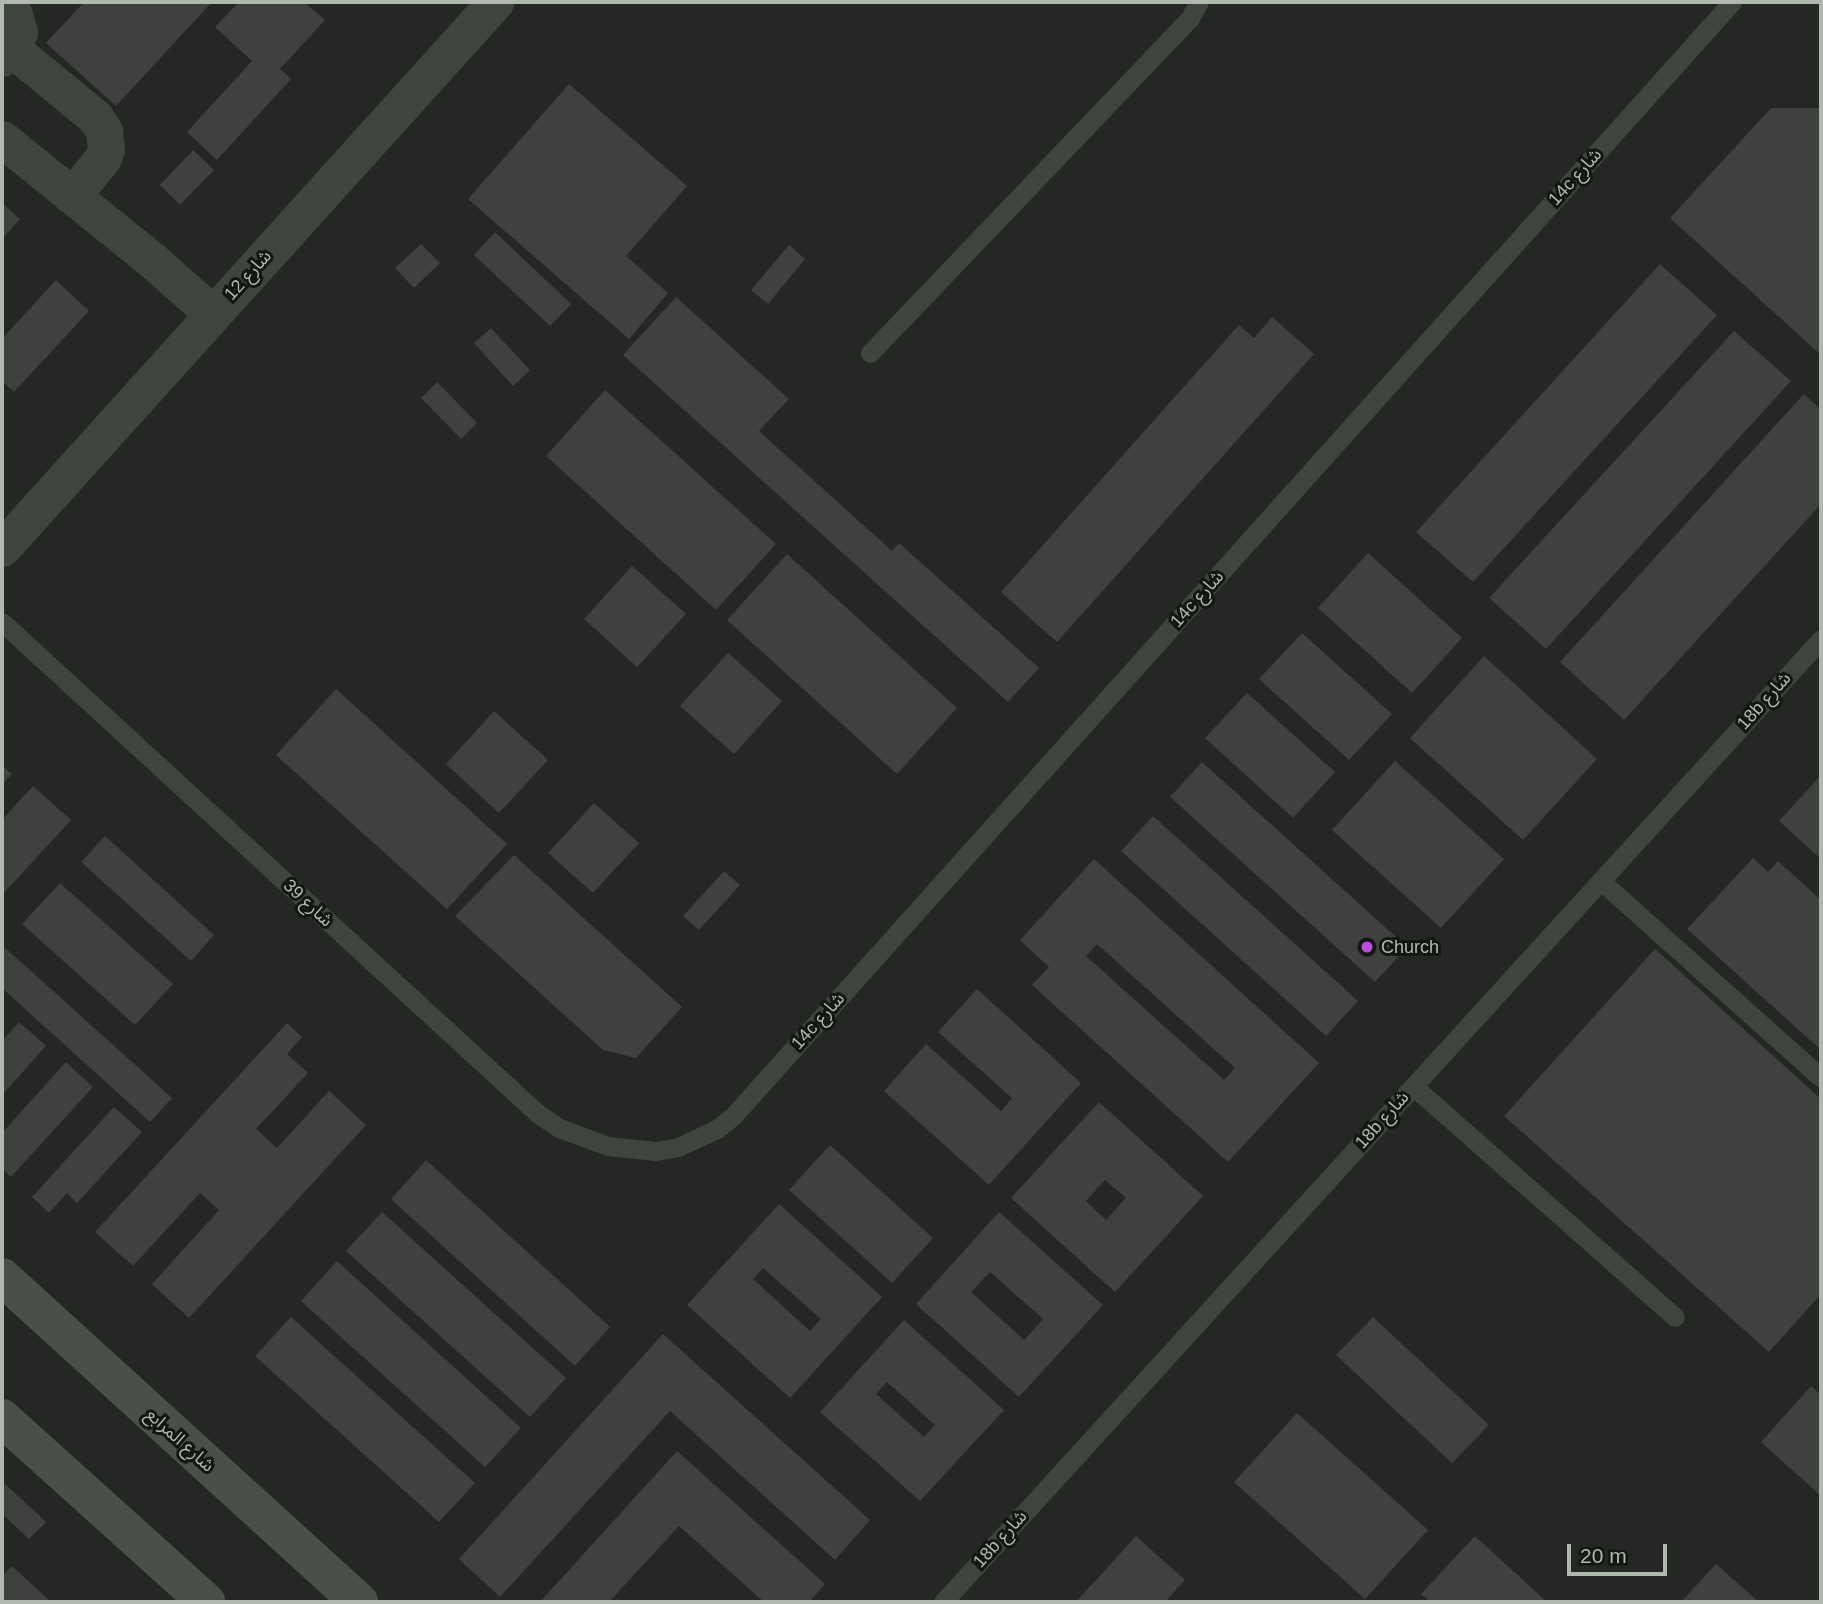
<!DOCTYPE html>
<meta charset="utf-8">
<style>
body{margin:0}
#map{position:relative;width:1823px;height:1604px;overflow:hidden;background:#191b19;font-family:Arial,"Noto Sans Arabic",sans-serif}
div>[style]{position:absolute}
.built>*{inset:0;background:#252725}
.building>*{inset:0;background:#3e413e}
.service>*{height:19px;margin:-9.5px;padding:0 9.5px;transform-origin:9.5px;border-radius:9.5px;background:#40443f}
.minor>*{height:37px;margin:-18.5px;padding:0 18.5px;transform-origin:18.5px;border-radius:18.5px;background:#40443f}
.secondary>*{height:38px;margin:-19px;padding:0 19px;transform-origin:19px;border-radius:19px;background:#4a4f49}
.dots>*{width:19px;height:19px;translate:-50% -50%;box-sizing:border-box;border:4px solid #141614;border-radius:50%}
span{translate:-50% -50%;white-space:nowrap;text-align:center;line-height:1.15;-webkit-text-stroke:6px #141614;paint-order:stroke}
.street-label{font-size:18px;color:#afb9ad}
.poi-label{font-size:18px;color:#afb9ad}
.left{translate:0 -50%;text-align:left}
.frame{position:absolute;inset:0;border:4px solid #afb9ad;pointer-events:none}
.scale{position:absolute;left:1567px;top:1544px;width:100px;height:32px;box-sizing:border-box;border:4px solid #afb9ad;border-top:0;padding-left:9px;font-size:21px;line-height:24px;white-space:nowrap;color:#afb9ad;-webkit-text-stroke:5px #141614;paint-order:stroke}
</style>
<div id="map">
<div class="built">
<div style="clip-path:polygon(2px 2px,1821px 2px,1821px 1602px,2px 1602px)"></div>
</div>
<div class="building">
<div style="clip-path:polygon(84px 2px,212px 2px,116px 106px,46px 43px)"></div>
<div style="clip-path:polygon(239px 2px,304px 2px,325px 20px,280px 69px,291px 79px,217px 160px,187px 132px,252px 61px,215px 27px)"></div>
<div style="clip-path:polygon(569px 84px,687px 186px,626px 256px,668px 293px,629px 339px,468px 199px)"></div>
<div style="clip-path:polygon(1771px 108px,1821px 108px,1821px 355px,1670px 218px)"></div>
<div style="clip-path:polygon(193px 150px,214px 170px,180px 205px,160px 185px)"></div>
<div style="clip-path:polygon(2px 203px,20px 219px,2px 239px)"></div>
<div style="clip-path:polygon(495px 232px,571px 304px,550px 326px,474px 255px)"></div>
<div style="clip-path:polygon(421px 244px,440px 263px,414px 288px,395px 268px)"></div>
<div style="clip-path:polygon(789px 245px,805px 259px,768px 304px,751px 290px)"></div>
<div style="clip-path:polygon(1660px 264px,1717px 315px,1473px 582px,1416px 532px)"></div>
<div style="clip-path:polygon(56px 280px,89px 311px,14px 392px,2px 381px,2px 339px)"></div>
<div style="clip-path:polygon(676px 297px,789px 399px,759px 431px,892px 551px,899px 543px,1039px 668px,1008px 702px,623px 355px)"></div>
<div style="clip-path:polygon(1272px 317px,1314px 354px,1057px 642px,1001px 592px,1239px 325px,1254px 338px)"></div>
<div style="clip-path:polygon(491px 328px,530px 370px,513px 386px,474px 343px)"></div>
<div style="clip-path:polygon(1734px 331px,1791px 381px,1546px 649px,1489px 598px)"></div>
<div style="clip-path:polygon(437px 382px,477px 423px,461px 439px,421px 398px)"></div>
<div style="clip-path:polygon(605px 390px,776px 544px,716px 610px,546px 456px)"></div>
<div style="clip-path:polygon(1804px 394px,1821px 410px,1821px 504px,1624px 720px,1560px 662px)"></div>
<div style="clip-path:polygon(1368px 553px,1462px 638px,1412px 693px,1318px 608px)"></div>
<div style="clip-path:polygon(787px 554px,957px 708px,897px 774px,727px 620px)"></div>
<div style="clip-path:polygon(632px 566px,686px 614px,637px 667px,584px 619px)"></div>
<div style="clip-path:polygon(1302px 633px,1392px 714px,1349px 760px,1259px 679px)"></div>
<div style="clip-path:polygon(728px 653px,782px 701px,734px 754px,680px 706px)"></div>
<div style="clip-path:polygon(1484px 656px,1597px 759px,1523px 840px,1410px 738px)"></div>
<div style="clip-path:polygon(336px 689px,507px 844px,447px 909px,276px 755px)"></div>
<div style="clip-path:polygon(1247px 693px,1335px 772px,1293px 818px,1205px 738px)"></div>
<div style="clip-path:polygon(494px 711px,548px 760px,499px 813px,446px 764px)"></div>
<div style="clip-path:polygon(1395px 761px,1504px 859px,1441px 928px,1332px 830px)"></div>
<div style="clip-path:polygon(1202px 762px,1407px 947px,1375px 982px,1170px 797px)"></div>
<div style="clip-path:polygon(2px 765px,12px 774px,2px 785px)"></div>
<div style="clip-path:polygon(1821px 775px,1821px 859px,1779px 821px)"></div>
<div style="clip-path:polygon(33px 786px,71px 820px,2px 895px,2px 820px)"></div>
<div style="clip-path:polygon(594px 803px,639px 843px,593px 893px,548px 853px)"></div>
<div style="clip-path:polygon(1153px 816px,1358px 1001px,1326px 1036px,1121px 851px)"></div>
<div style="clip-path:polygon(105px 836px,214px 935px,191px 961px,81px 862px)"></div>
<div style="clip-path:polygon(514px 855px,682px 1007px,636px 1058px,603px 1050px,455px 916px)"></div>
<div style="clip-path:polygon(1753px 858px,1768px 872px,1778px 861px,1821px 900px,1821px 1050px,1687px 929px)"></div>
<div style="clip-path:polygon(evenodd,1094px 859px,1319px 1063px,1228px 1162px,1032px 985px,1049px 967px,1020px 940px,1094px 859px,1097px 944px,1235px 1068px,1224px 1080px,1086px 956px,1097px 944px)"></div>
<div style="clip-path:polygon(724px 871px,740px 885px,699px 930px,683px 916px)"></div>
<div style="clip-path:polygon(60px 883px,173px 984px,135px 1025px,22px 924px)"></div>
<div style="clip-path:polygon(2px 945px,172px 1098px,150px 1122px,2px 988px)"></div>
<div style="clip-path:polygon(1655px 949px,1821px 1099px,1821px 1294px,1769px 1352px,1504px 1116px)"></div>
<div style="clip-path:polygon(977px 989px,1081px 1083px,989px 1185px,884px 1091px,926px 1044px,1001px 1111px,1012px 1098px,938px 1032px)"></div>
<div style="clip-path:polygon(19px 1022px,46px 1046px,2px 1095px,2px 1041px)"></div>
<div style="clip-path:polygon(287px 1023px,302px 1037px,287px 1054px,308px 1073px,256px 1129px,277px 1148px,329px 1091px,366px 1125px,189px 1318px,152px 1284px,219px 1210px,200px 1193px,133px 1266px,95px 1232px)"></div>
<div style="clip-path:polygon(66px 1062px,93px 1087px,11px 1177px,2px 1169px,2px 1133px)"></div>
<div style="clip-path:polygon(evenodd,1099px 1102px,1203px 1196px,1115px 1292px,1011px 1198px,1099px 1102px,1105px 1180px,1126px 1198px,1106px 1220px,1086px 1201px,1105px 1180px)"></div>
<div style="clip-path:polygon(114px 1107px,142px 1132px,77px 1203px,67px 1193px,49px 1213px,32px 1197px)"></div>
<div style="clip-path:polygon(830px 1145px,933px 1238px,892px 1283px,789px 1190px)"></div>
<div style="clip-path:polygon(426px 1160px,610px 1327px,575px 1366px,391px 1199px)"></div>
<div style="clip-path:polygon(evenodd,779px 1204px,882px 1297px,790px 1398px,687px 1305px,779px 1204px,763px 1268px,821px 1319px,810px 1331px,753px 1279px,763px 1268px)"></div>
<div style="clip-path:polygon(382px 1212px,566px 1378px,530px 1417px,346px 1251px)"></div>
<div style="clip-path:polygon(evenodd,999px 1212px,1103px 1305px,1019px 1397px,916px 1304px,999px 1212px,990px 1272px,1043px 1319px,1024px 1340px,971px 1292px,990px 1272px)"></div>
<div style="clip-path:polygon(337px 1261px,521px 1428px,485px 1467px,301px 1301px)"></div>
<div style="clip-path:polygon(291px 1317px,475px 1483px,439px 1522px,255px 1356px)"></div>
<div style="clip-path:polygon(1373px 1317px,1489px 1425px,1452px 1463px,1336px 1355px)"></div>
<div style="clip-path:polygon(evenodd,904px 1320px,1004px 1410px,920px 1501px,820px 1412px,904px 1320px,887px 1382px,935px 1425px,924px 1437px,876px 1394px,887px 1382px)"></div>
<div style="clip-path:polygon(663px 1334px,870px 1520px,835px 1560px,670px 1411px,500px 1597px,459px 1559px)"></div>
<div style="clip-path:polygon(1811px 1386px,1821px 1395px,1821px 1496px,1761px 1442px)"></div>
<div style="clip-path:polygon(1297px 1413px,1428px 1530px,1365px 1599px,1234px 1482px)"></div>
<div style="clip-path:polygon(677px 1451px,825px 1584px,809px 1602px,764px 1602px,679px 1526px,609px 1602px,540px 1602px)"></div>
<div style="clip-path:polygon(2px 1481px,46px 1522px,29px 1539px,2px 1514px)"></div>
<div style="clip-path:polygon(1136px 1536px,1185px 1580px,1165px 1602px,1076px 1602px)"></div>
<div style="clip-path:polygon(1475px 1536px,1547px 1602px,1431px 1602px,1421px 1594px)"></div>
<div style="clip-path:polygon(1716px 1564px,1759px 1602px,1681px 1602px)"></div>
<div style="clip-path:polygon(12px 1566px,51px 1602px,2px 1602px,2px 1576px)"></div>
</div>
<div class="service">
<div style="left:870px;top:353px;width:463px;rotate:-46.3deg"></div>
<div style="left:1190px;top:18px;width:18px;rotate:-61deg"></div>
<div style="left:2px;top:622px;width:726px;rotate:42.54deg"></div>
<div style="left:537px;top:1113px;width:27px;rotate:34deg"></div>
<div style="left:559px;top:1128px;width:52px;rotate:20.2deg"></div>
<div style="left:608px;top:1146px;width:48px;rotate:5.9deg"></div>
<div style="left:656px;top:1151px;width:22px;rotate:-10deg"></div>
<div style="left:678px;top:1147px;width:43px;rotate:-24.8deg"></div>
<div style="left:717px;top:1129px;width:22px;rotate:-39deg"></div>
<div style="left:734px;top:1115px;width:1495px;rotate:-48.12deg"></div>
<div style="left:1601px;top:881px;width:295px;rotate:41.8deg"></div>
<div style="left:1413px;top:1086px;width:349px;rotate:41.4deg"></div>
<div style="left:943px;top:1602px;width:1303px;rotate:-47.64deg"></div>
</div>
<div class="minor">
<div style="left:11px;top:48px;width:109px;rotate:39.4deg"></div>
<div style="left:95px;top:117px;width:17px;rotate:57deg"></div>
<div style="left:104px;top:131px;width:18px;rotate:84deg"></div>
<div style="left:106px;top:149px;width:9px;rotate:108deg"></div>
<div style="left:103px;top:158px;width:49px;rotate:129.2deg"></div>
<div style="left:2px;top:58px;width:13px;rotate:-48deg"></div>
<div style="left:11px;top:48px;width:18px;rotate:-63deg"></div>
<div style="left:19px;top:32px;width:19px;rotate:-106deg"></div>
<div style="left:14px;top:14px;width:16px;rotate:-133deg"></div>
<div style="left:2px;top:139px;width:194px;rotate:38.9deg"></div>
<div style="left:153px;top:261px;width:80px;rotate:41.5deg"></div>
<div style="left:2px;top:548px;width:736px;rotate:-47.92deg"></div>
</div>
<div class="secondary">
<div style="left:2px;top:1277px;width:483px;rotate:42.3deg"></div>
<div style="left:2px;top:1418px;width:275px;rotate:42deg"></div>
</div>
<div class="dots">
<div style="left:1367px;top:947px;background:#b94fdc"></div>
</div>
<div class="street-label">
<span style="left:1575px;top:177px;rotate:-48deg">14c شارع</span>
<span style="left:248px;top:275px;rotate:-48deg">شارع 12</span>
<span style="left:1197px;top:599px;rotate:-48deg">14c شارع</span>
<span style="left:1764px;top:701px;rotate:-48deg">18b شارع</span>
<span style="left:308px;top:903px;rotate:43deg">شارع 39</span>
<span style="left:818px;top:1021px;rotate:-48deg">14c شارع</span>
<span style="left:1382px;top:1120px;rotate:-48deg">18b شارع</span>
<span style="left:180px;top:1440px;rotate:42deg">شارع المرابع</span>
<span style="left:1000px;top:1539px;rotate:-48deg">18b شارع</span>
</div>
<div class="poi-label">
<span class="left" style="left:1381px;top:947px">Church</span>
</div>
<div class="frame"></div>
<div class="scale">20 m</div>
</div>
